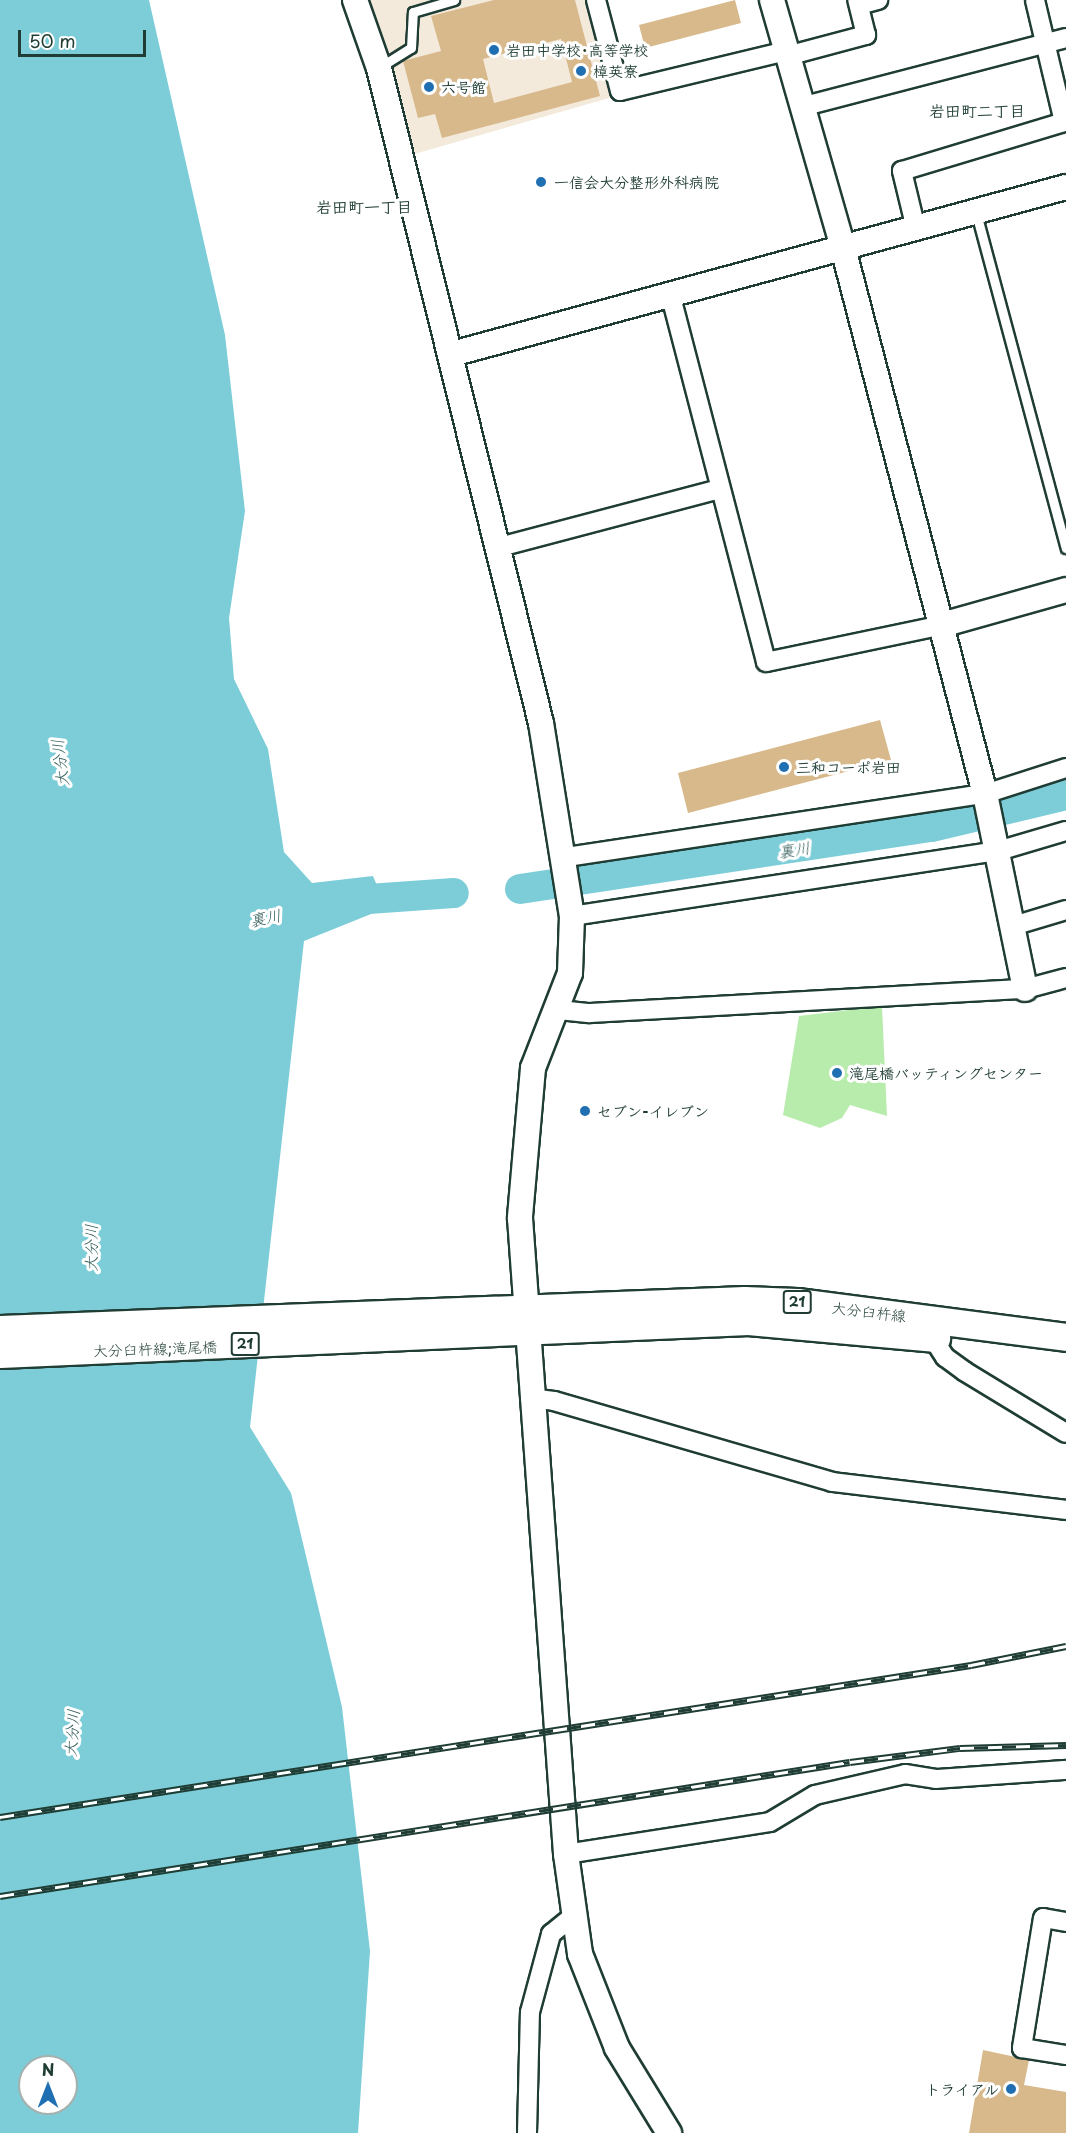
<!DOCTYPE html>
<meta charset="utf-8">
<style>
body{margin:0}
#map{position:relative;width:1066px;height:2133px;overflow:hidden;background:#fff;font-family:"Playpen Sans","Klee One",sans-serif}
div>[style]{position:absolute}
.built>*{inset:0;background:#f3eadc}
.green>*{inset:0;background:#b8ecad}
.water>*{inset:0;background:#7dcdd8}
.river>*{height:30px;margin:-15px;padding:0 15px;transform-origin:15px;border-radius:15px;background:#7dcdd8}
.building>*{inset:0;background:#d8b98b}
.roads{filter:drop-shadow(2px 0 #1f3d34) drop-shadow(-2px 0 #1f3d34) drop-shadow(0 2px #1f3d34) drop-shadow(0 -2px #1f3d34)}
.lane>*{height:9px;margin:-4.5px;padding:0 4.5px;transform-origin:4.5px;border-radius:4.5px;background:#fff}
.street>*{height:18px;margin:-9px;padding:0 9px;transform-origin:9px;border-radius:9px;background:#fff}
.secondary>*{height:24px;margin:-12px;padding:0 12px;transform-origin:12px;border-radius:12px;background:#fff}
.primary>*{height:27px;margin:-13.5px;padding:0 13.5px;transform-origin:13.5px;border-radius:13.5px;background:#fff}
.rail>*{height:7px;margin-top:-3.5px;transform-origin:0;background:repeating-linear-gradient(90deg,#fff 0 14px,#1f3d34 0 28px);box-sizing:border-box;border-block:2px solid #1f3d34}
.dots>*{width:16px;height:16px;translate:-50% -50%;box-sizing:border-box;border:3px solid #fff;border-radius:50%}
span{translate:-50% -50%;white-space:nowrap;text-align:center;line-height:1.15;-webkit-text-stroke:6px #fff;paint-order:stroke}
.shield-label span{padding:2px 4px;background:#fff;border:2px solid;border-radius:4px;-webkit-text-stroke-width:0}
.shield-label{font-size:14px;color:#1f3d34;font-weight:700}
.poi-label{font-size:15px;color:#1f3d34;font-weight:700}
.left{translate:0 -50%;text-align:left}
.right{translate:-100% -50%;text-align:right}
.street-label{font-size:15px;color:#1f3d34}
.neighbourhood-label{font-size:16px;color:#1f3d34;font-weight:700}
.water-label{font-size:16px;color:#36615d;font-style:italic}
.north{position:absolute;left:18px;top:2055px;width:60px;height:60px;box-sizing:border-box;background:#fff;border:2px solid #a5b1ae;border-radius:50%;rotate:0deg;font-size:16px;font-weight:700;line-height:24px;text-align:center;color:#1f3d34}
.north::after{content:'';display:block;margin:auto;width:21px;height:27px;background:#1f6fb2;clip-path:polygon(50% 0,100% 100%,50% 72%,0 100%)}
.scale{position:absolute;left:18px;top:30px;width:128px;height:27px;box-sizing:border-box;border:3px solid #1f3d34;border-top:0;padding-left:8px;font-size:18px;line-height:21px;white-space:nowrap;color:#1f3d34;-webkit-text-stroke:4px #fff;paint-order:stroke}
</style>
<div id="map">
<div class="built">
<div style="clip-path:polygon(370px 0,591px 0,616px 96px,411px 155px)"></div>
</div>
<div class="green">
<div style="clip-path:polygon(882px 1006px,887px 1116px,850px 1105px,842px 1118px,820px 1128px,783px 1115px,799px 1016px)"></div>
</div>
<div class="water">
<div style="clip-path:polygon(evenodd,0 0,149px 0,225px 335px,245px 511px,229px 618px,234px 679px,268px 749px,284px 852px,312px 883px,373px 876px,378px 888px,381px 910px,304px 941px,250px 1427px,291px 1493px,342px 1707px,370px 1951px,358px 2133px,0 2133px,0 0,30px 2067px,66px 2067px,66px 2103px,30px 2103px,30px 2067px)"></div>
</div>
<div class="river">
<div style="left:520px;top:889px;width:417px;rotate:-8.6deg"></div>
<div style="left:932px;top:827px;width:138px;rotate:-13.4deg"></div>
<div style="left:340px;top:901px;width:114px;rotate:-4deg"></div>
</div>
<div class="building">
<div style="clip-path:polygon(evenodd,494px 0,575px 0,600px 96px,442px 138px,435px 114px,418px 118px,403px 61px,441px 51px,431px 16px,494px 0,561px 39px,572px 82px,494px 103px,483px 59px,561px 39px)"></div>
<div style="clip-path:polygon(735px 0,741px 23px,645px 48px,639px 25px)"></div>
<div style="clip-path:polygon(880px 720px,891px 760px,688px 813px,678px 773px)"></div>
<div style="clip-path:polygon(983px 2050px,1029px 2060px,1024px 2085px,1066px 2092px,1066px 2133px,969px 2133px)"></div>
</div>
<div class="roads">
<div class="lane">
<div style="left:380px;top:67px;width:36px;rotate:-32deg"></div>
<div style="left:411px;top:48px;width:36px;rotate:-87deg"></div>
<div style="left:413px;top:12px;width:43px;rotate:-16.3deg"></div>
<div style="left:976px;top:213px;width:347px;rotate:75deg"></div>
</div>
<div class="street">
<div style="left:596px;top:0;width:94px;rotate:75.2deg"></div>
<div style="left:620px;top:91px;width:171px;rotate:-13.5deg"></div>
<div style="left:859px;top:5px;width:20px;rotate:-15deg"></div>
<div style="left:787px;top:56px;width:82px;rotate:-14.9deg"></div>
<div style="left:866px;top:35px;width:36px;rotate:-104deg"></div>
<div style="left:801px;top:107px;width:274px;rotate:-14.6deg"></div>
<div style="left:916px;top:229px;width:60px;rotate:-103.6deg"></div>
<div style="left:902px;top:171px;width:169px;rotate:-16.8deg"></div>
<div style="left:1064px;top:122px;width:125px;rotate:-103.4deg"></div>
<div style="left:670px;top:293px;width:381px;rotate:75.4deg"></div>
<div style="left:766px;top:662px;width:176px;rotate:-11.8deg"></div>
<div style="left:496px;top:548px;width:232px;rotate:-14.8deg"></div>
<div style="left:560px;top:858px;width:430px;rotate:-8.6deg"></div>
<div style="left:985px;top:794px;width:85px;rotate:-17.8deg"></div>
<div style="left:572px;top:916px;width:431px;rotate:-8.7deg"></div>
<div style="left:998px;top:851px;width:71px;rotate:-16.4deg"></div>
<div style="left:1013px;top:926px;width:55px;rotate:-16.8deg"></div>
<div style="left:559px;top:1010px;width:31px;rotate:6deg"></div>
<div style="left:590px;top:1013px;width:436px;rotate:-3.2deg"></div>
<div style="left:1025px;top:989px;width:42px;rotate:-15deg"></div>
<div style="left:932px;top:1337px;width:24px;rotate:57deg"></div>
<div style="left:945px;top:1357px;width:24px;rotate:36deg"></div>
<div style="left:964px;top:1371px;width:119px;rotate:31.3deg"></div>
<div style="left:530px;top:1398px;width:24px;rotate:7deg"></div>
<div style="left:554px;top:1401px;width:290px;rotate:16.2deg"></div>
<div style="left:832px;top:1482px;width:236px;rotate:6.8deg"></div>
<div style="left:566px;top:1854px;width:206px;rotate:-8.9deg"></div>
<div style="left:770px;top:1822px;width:52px;rotate:-31deg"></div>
<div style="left:815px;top:1795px;width:92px;rotate:-13.1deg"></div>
<div style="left:905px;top:1774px;width:31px;rotate:9deg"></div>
<div style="left:936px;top:1779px;width:130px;rotate:-4deg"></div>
<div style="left:1066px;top:1922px;width:23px;rotate:-170deg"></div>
<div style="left:1043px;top:1918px;width:132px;rotate:99.2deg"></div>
<div style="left:1022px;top:2048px;width:45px;rotate:9deg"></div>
<div style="left:527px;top:2133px;width:121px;rotate:-88.6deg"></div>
<div style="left:530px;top:2012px;width:81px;rotate:-74.9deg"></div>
<div style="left:551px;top:1934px;width:27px;rotate:-39deg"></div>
</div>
<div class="secondary">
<div style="left:355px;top:0;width:72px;rotate:70.6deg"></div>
<div style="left:379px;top:68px;width:675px;rotate:76.11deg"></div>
<div style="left:541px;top:723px;width:195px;rotate:80.9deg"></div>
<div style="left:572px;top:916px;width:57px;rotate:92deg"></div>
<div style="left:570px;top:973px;width:102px;rotate:111.3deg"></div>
<div style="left:533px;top:1068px;width:151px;rotate:95deg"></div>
<div style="left:520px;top:1218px;width:638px;rotate:85.86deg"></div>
<div style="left:566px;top:1854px;width:101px;rotate:82deg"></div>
<div style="left:580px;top:1954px;width:101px;rotate:68.5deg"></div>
<div style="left:617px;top:2048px;width:100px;rotate:58.5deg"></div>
<div style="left:772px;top:0;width:258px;rotate:74deg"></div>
<div style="left:843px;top:248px;width:564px;rotate:75.42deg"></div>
<div style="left:985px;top:794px;width:199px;rotate:78.4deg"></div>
<div style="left:452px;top:354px;width:636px;rotate:-15.22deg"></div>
<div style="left:938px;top:626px;width:133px;rotate:-15.7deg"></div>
</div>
<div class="primary">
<div style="left:0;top:1329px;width:745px;rotate:-2.23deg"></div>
<div style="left:744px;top:1300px;width:53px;rotate:2.2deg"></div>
<div style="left:797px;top:1302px;width:271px;rotate:7.4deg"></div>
<div style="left:0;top:1354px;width:749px;rotate:-2.53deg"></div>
<div style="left:748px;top:1321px;width:189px;rotate:5.2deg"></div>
</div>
</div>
<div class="rail">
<div style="left:0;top:1817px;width:983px;rotate:-8.9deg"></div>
<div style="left:971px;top:1665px;width:97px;rotate:-11.3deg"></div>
<div style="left:0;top:1896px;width:860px;rotate:-8.96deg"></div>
<div style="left:850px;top:1762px;width:111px;rotate:-7.3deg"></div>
<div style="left:960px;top:1748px;width:106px;rotate:-1.6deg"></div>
</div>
<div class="dots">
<div style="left:494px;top:50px;background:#1f6fb2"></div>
<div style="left:581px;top:71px;background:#1f6fb2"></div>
<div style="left:429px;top:87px;background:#1f6fb2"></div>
<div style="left:541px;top:182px;background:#1f6fb2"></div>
<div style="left:784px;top:767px;background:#1f6fb2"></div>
<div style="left:837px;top:1073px;background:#1f6fb2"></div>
<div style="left:585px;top:1111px;background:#1f6fb2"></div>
<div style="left:1011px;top:2089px;background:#1f6fb2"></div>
</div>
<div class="shield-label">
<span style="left:797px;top:1302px">21</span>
<span style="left:245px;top:1344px">21</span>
</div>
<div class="poi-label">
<span class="left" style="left:506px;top:50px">岩田中学校･高等学校</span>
<span class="left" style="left:593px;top:71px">樟英寮</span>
<span class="left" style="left:441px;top:87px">六号館</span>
<span class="left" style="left:554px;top:182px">一信会大分整形外科病院</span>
<span class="left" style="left:796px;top:767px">三和コーポ岩田</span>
<span class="left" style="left:849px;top:1073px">滝尾橋バッティングセンター</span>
<span class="left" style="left:597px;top:1111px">セブン-イレブン</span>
<span class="right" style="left:999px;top:2089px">トライアル</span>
</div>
<div class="street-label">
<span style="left:869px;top:1311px;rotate:7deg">大分臼杵線</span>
<span style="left:155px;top:1348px;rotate:-2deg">大分臼杵線;滝尾橋</span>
</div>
<div class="neighbourhood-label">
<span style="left:977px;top:110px">岩田町二丁目</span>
<span style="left:364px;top:206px">岩田町一丁目</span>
</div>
<div class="water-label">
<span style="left:59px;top:763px;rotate:-97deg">大分川</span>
<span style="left:794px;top:849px;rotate:-9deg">裏川</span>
<span style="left:265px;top:917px;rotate:-12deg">裏川</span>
<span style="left:90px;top:1248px;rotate:-90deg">大分川</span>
<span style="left:71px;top:1733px;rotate:-86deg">大分川</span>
</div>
<div class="north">N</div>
<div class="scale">50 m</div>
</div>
